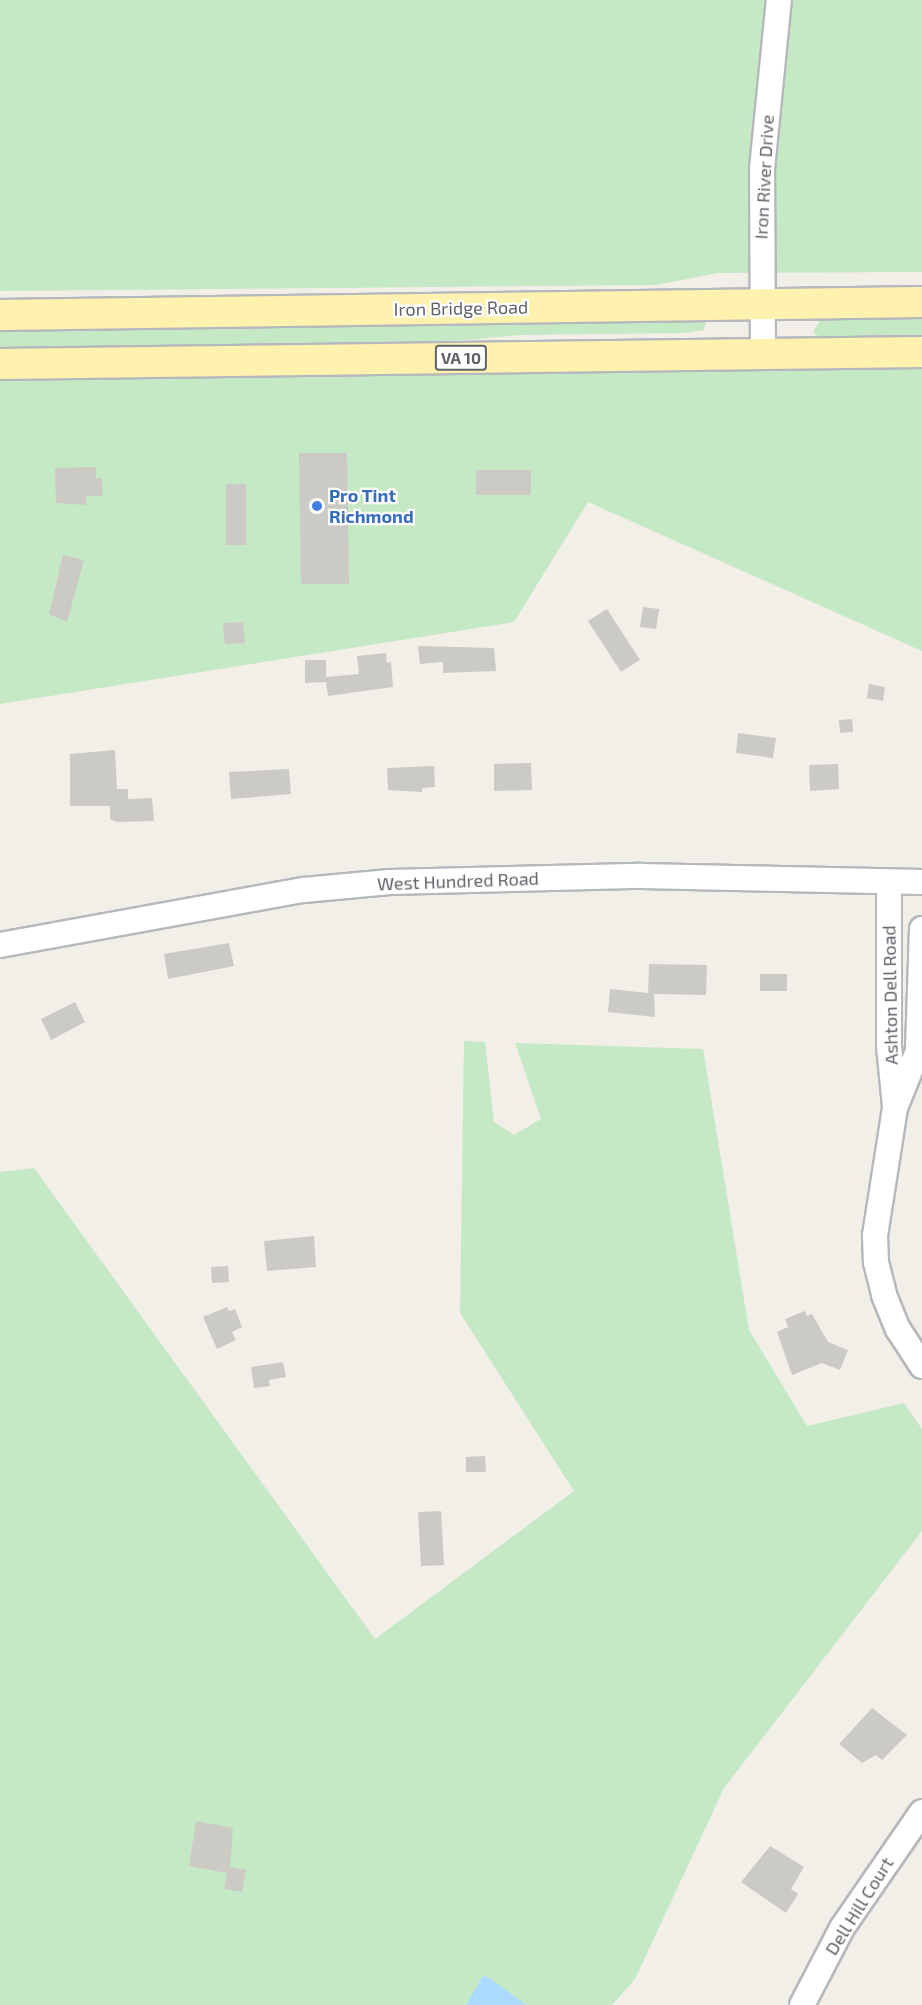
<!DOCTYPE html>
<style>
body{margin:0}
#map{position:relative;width:922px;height:2005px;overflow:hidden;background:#f1efe8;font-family:"Exo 2",sans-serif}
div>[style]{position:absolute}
.green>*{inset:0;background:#c5e8c5}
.water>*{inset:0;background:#aadaff}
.building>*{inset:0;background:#cccac5}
.roads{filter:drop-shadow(2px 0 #b5b8bc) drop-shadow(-2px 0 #b5b8bc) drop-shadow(0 2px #b5b8bc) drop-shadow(0 -2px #b5b8bc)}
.minor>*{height:24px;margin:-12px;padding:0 12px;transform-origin:12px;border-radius:12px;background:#fff}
.major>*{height:30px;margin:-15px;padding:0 15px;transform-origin:15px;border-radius:15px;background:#fff2af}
.dots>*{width:16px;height:16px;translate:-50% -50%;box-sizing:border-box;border:3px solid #fff;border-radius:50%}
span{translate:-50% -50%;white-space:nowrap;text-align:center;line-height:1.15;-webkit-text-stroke:4.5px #fff;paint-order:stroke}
.shield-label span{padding:2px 4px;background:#fff;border:2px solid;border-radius:4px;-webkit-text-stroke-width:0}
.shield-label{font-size:16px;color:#5f6368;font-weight:700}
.street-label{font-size:18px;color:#5f6368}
.shop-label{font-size:18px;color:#366cbe;font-weight:700}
.left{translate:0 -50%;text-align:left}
</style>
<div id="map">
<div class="green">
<div style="clip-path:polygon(0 0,922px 0,922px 272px,718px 273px,656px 285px,0 291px)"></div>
<div style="clip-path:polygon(922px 316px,922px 340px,826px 342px,813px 332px,821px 319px)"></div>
<div style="clip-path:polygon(707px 319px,704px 330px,683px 333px,521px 335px,399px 346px,0 352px,0 321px)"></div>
<div style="clip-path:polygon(922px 353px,922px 651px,588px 502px,514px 622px,0 704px,0 369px)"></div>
<div style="clip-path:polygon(464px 1041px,485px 1042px,494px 1122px,514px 1135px,541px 1119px,515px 1043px,703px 1049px,749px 1330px,807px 1426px,904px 1403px,922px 1429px,922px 1531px,724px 1788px,635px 1979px,612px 2005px,526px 2005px,483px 1976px,466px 2005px,0 2005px,0 1172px,34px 1168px,375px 1639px,574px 1491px,460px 1313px)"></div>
</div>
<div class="water">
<div style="clip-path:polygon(483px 1976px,489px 1978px,526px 2005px,466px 2005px)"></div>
</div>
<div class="building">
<div style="clip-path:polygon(299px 453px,347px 453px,349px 584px,301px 584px)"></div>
<div style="clip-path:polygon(96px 467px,96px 478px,102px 478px,103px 496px,86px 496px,86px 505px,56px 503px,55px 468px)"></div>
<div style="clip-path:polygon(476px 470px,531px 470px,531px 495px,476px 495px)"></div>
<div style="clip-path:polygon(226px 484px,246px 484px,246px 545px,226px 545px)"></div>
<div style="clip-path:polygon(63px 555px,84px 560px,67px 622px,49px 614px)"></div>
<div style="clip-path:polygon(643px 607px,659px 609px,656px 629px,640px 627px)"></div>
<div style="clip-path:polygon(607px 609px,640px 660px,621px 672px,588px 621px)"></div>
<div style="clip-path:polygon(243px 622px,245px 643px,225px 644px,223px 623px)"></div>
<div style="clip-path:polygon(418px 646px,494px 648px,496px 671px,443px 673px,443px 662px,420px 664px)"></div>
<div style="clip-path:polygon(386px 653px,387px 663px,391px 662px,393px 687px,328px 696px,326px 682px,305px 683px,305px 660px,326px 660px,326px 677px,359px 674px,357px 656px)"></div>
<div style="clip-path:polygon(869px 684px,885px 687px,883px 701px,867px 698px)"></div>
<div style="clip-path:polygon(852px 719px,853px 732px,840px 733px,839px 720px)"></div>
<div style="clip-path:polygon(738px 733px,776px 738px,773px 758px,736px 753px)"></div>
<div style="clip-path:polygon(115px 750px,117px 789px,128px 789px,128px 799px,152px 798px,154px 821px,117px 822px,110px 819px,110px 806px,70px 806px,70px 754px)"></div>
<div style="clip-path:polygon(531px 763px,532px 790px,494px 791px,494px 764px)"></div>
<div style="clip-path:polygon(838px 764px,839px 789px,810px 791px,809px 765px)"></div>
<div style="clip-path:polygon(434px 766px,435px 787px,422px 788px,422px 792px,388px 790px,387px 768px)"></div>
<div style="clip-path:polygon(289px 769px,291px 794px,231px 799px,229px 772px)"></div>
<div style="clip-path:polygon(229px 943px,234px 966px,168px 979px,164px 954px)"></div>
<div style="clip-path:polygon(649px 964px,707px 965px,706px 995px,654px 994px,655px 1017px,608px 1012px,610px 989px,648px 993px)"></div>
<div style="clip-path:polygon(760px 974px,787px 974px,787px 991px,760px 991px)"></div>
<div style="clip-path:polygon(75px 1002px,85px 1022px,51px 1040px,41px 1019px)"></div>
<div style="clip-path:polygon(314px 1236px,316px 1267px,267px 1271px,264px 1241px)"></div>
<div style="clip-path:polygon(228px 1266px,229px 1282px,212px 1283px,211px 1267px)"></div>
<div style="clip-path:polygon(227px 1307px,229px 1311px,235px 1309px,242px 1327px,232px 1332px,236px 1340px,217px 1349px,203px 1317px)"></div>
<div style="clip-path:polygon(805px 1311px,807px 1316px,812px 1314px,828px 1342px,848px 1350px,840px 1370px,822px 1363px,792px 1375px,777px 1332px,788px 1327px,785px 1319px)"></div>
<div style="clip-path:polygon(283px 1362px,286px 1377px,269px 1380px,270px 1386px,254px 1388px,251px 1367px)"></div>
<div style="clip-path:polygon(485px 1456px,486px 1472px,466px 1472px,466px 1457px)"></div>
<div style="clip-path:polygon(441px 1511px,444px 1565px,421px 1566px,418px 1512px)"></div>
<div style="clip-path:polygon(872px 1708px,907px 1735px,882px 1760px,876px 1755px,862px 1763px,839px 1744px)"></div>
<div style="clip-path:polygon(196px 1821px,233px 1828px,230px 1867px,246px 1870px,242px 1892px,224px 1889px,227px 1873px,189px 1866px)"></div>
<div style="clip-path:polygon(770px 1846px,804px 1867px,791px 1889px,798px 1894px,786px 1913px,741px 1882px)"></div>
</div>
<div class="roads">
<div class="minor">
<div style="left:763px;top:354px;width:185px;rotate:-90.3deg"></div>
<div style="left:762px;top:169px;width:170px;rotate:-84.3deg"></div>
<div style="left:889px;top:882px;width:164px;rotate:90deg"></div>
<div style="left:889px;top:1046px;width:60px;rotate:84.3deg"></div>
<div style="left:922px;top:929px;width:122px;rotate:91.9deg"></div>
<div style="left:918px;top:1051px;width:61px;rotate:112deg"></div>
<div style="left:895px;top:1108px;width:129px;rotate:98.9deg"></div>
<div style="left:875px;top:1235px;width:27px;rotate:88deg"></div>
<div style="left:876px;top:1262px;width:34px;rotate:76deg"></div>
<div style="left:884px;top:1295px;width:37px;rotate:68deg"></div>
<div style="left:898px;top:1329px;width:44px;rotate:57deg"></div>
<div style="left:0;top:945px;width:309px;rotate:-10.3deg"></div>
<div style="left:304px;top:890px;width:86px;rotate:-5.3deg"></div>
<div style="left:390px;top:882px;width:251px;rotate:-1.4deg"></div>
<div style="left:641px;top:876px;width:281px;rotate:1.2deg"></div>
<div style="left:802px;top:2005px;width:87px;rotate:-62.5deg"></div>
<div style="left:842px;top:1928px;width:141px;rotate:-55.4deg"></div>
</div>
<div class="major">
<div style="left:0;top:315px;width:922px;rotate:-0.81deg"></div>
<div style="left:0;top:364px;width:922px;rotate:-0.75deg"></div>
</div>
</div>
<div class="dots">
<div style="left:317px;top:506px;background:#3f7fe0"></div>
</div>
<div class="shield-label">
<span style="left:461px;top:358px">VA 10</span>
</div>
<div class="street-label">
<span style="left:764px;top:177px;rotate:-87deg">Iron River Drive</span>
<span style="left:461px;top:308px;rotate:-1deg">Iron Bridge Road</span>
<span style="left:458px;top:881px;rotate:-2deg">West Hundred Road</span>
<span style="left:890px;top:995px;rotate:-91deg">Ashton Dell Road</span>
<span style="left:859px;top:1906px;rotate:-58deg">Dell Hill Court</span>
</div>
<div class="shop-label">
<span class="left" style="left:329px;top:506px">Pro Tint<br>Richmond</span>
</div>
</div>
